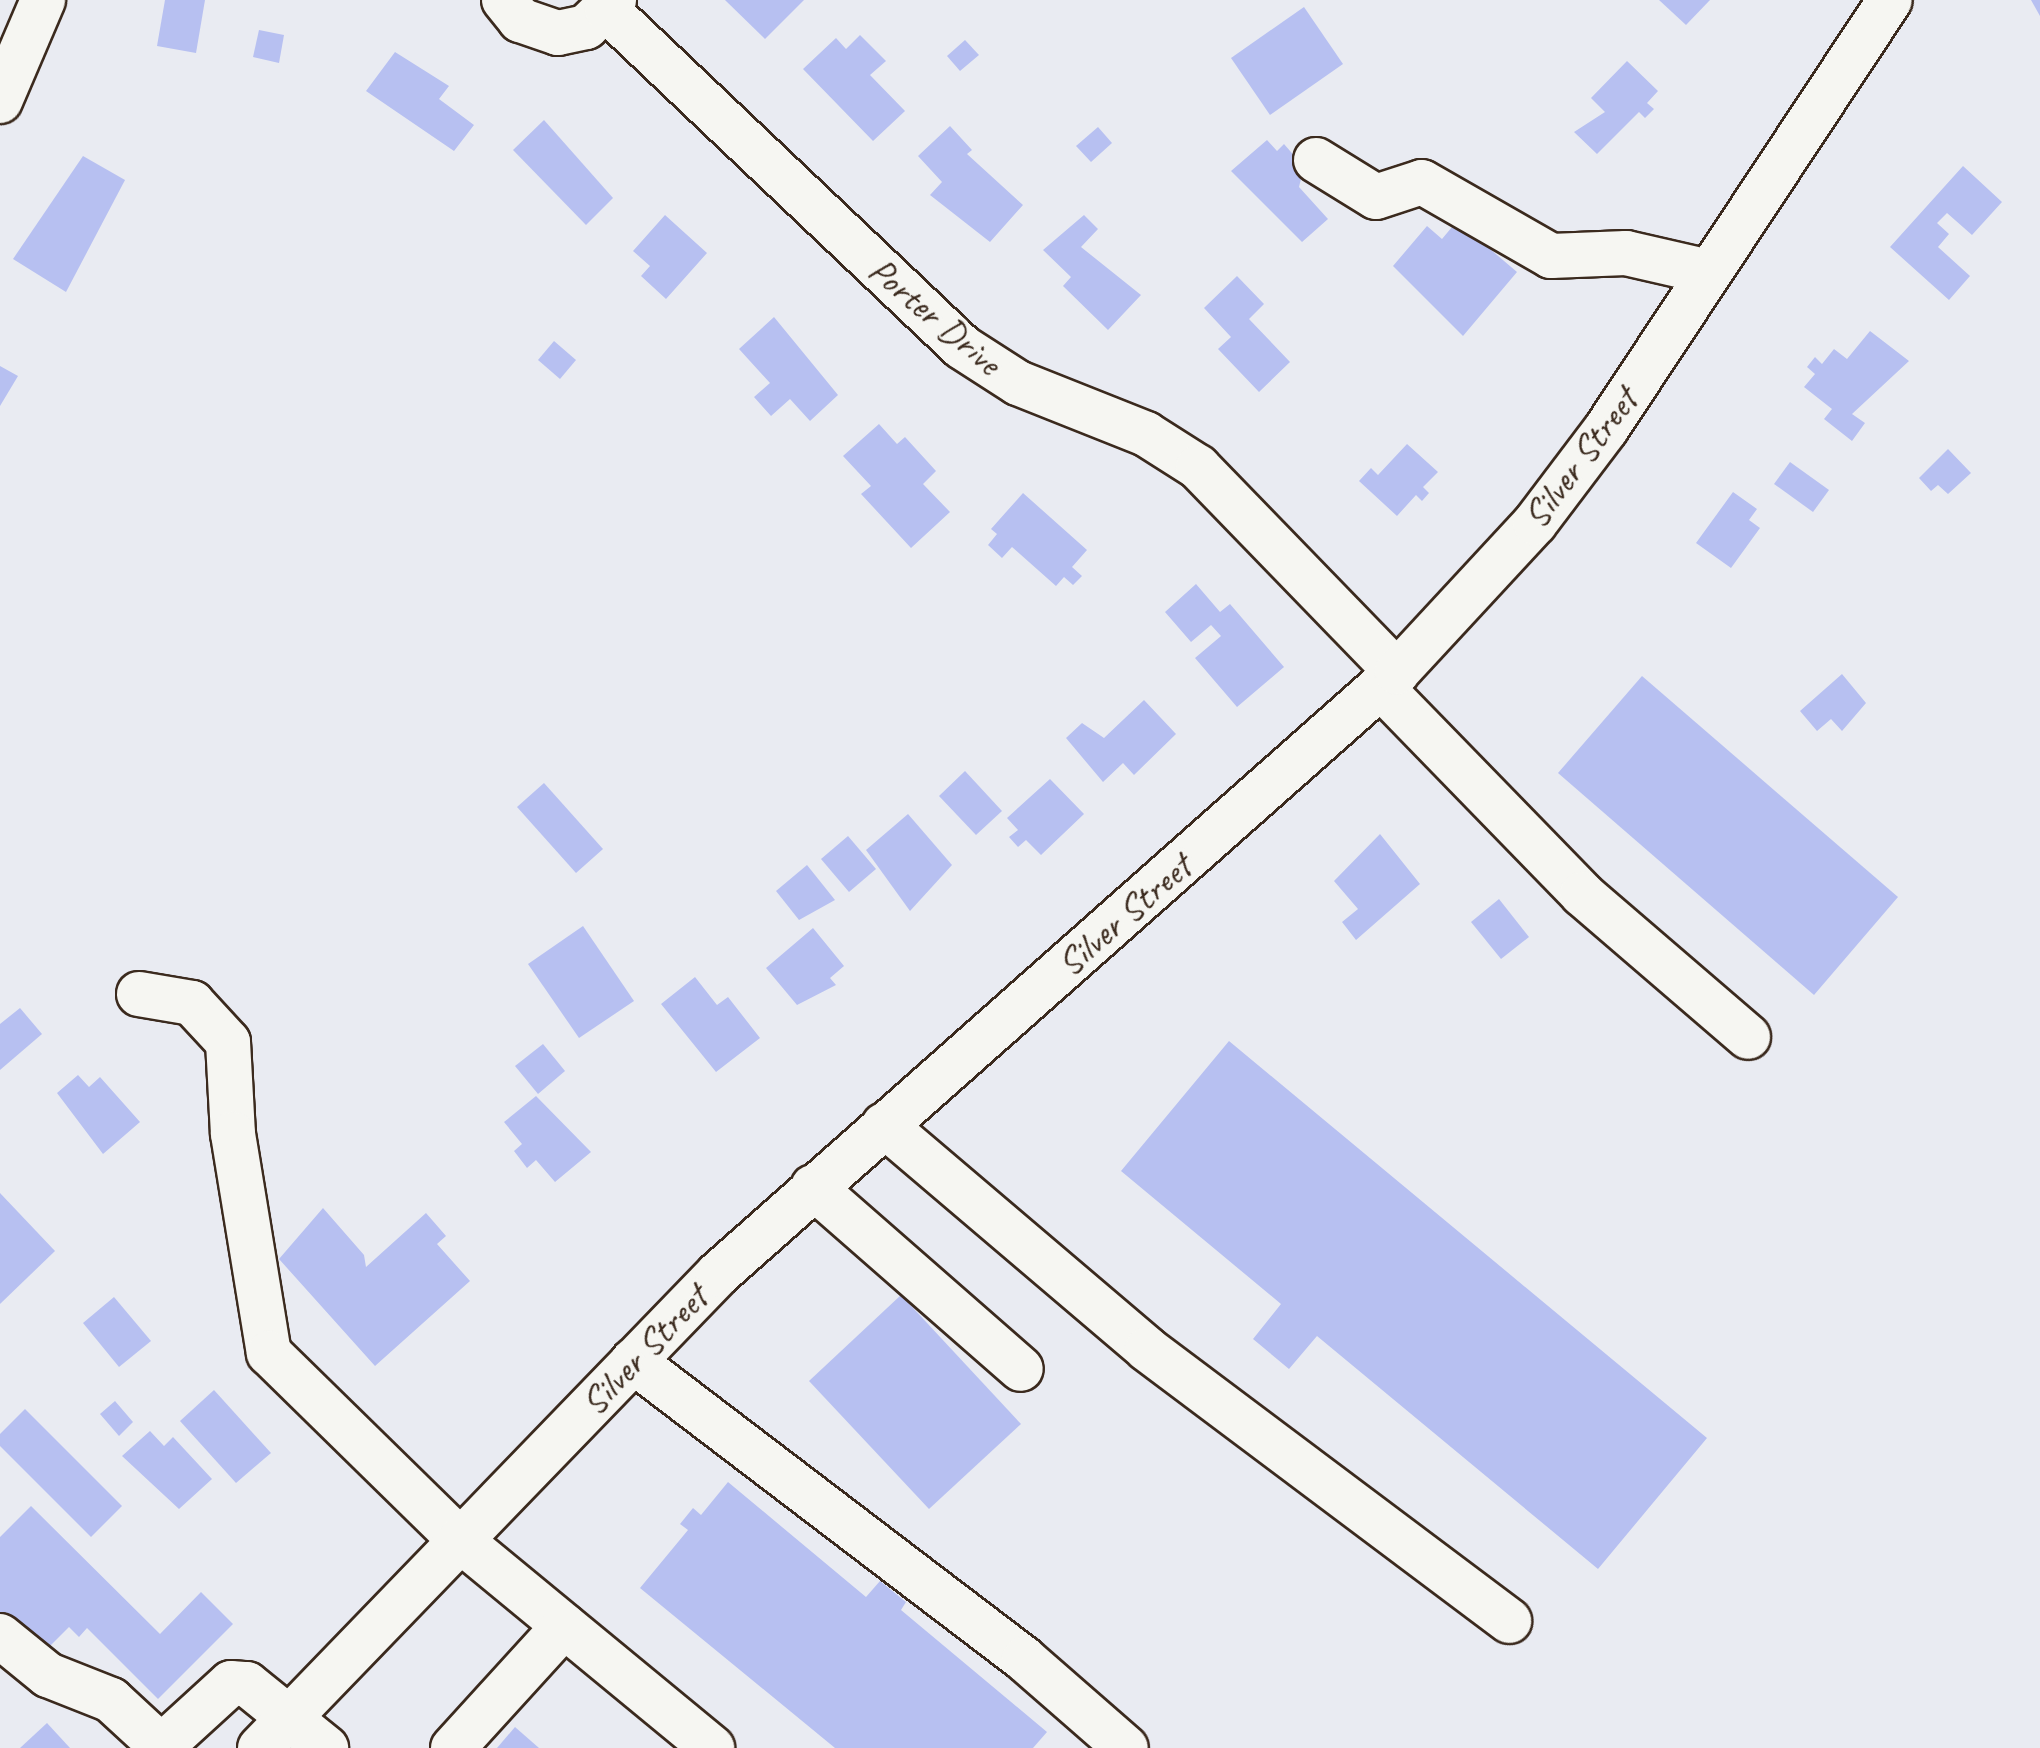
<!DOCTYPE html>
<style>
body{margin:0}
#map{position:relative;width:2040px;height:1748px;overflow:hidden;background:#e9ebf2;font-family:Caveat,sans-serif}
div>[style]{position:absolute}
.building>*{inset:0;background:#b7c0f1}
.roads{filter:drop-shadow(2px 0 #3b2a1e) drop-shadow(-2px 0 #3b2a1e) drop-shadow(0 2px #3b2a1e) drop-shadow(0 -2px #3b2a1e)}
.minor>*{height:44px;margin:-22px;padding:0 22px;transform-origin:22px;border-radius:22px;background:#f6f6f2}
span{translate:-50% -50%;white-space:nowrap;text-align:center;line-height:1.15;-webkit-text-stroke:7px #f6f6f2;paint-order:stroke}
.street-label{font-size:38px;color:#3b2a1e}
</style>
<div id="map">
<div class="building">
<div style="clip-path:polygon(165px 0,205px 0,196px 53px,157px 46px)"></div>
<div style="clip-path:polygon(725px 0,804px 0,765px 39px)"></div>
<div style="clip-path:polygon(1659px 0,1710px 0,1686px 25px)"></div>
<div style="clip-path:polygon(2031px 0,2040px 0,2040px 16px)"></div>
<div style="clip-path:polygon(1304px 7px,1343px 64px,1270px 115px,1231px 58px)"></div>
<div style="clip-path:polygon(259px 30px,284px 35px,279px 63px,253px 57px)"></div>
<div style="clip-path:polygon(860px 35px,886px 61px,870px 75px,905px 111px,873px 141px,803px 69px,836px 38px,846px 49px)"></div>
<div style="clip-path:polygon(965px 40px,979px 55px,960px 71px,947px 56px)"></div>
<div style="clip-path:polygon(395px 52px,449px 86px,439px 99px,474px 125px,454px 151px,366px 91px)"></div>
<div style="clip-path:polygon(1627px 61px,1658px 91px,1647px 103px,1654px 109px,1645px 118px,1639px 112px,1597px 154px,1574px 132px,1605px 112px,1591px 98px)"></div>
<div style="clip-path:polygon(544px 120px,613px 198px,586px 225px,513px 150px)"></div>
<div style="clip-path:polygon(950px 126px,972px 150px,967px 154px,1023px 205px,990px 242px,930px 195px,942px 182px,918px 156px)"></div>
<div style="clip-path:polygon(1098px 127px,1112px 143px,1091px 162px,1076px 146px)"></div>
<div style="clip-path:polygon(1267px 140px,1277px 151px,1284px 144px,1304px 167px,1299px 187px,1328px 219px,1302px 242px,1231px 171px)"></div>
<div style="clip-path:polygon(83px 156px,125px 180px,66px 292px,13px 259px)"></div>
<div style="clip-path:polygon(1963px 166px,2002px 202px,1972px 235px,1947px 213px,1937px 223px,1949px 234px,1938px 247px,1970px 276px,1949px 300px,1890px 247px)"></div>
<div style="clip-path:polygon(665px 215px,707px 253px,666px 299px,641px 276px,650px 266px,633px 251px)"></div>
<div style="clip-path:polygon(1084px 215px,1098px 229px,1081px 247px,1141px 295px,1108px 330px,1063px 286px,1071px 277px,1043px 250px)"></div>
<div style="clip-path:polygon(1457px 221px,1517px 272px,1463px 336px,1393px 266px,1427px 226px,1442px 239px)"></div>
<div style="clip-path:polygon(1237px 276px,1264px 304px,1249px 319px,1290px 362px,1259px 392px,1218px 349px,1231px 337px,1204px 308px)"></div>
<div style="clip-path:polygon(774px 317px,838px 395px,810px 421px,790px 399px,771px 416px,754px 397px,770px 383px,739px 349px)"></div>
<div style="clip-path:polygon(1870px 331px,1909px 361px,1852px 414px,1865px 423px,1852px 441px,1824px 419px,1832px 409px,1804px 387px,1815px 374px,1807px 367px,1815px 357px,1822px 364px,1834px 349px,1847px 359px)"></div>
<div style="clip-path:polygon(554px 341px,576px 360px,560px 379px,538px 360px)"></div>
<div style="clip-path:polygon(0 366px,18px 376px,0 406px)"></div>
<div style="clip-path:polygon(879px 424px,897px 444px,905px 437px,936px 471px,923px 484px,950px 512px,911px 548px,861px 494px,871px 486px,843px 456px)"></div>
<div style="clip-path:polygon(1407px 444px,1438px 472px,1423px 487px,1429px 493px,1422px 501px,1416px 495px,1397px 516px,1359px 481px,1371px 468px,1378px 475px)"></div>
<div style="clip-path:polygon(1948px 449px,1971px 473px,1948px 494px,1938px 485px,1931px 491px,1919px 478px)"></div>
<div style="clip-path:polygon(1790px 462px,1829px 490px,1813px 512px,1774px 484px)"></div>
<div style="clip-path:polygon(1733px 492px,1757px 509px,1749px 520px,1760px 528px,1731px 568px,1696px 543px)"></div>
<div style="clip-path:polygon(1023px 493px,1087px 550px,1072px 567px,1082px 576px,1073px 585px,1064px 577px,1056px 586px,1012px 547px,1002px 558px,988px 545px,997px 534px,991px 529px)"></div>
<div style="clip-path:polygon(1196px 584px,1220px 612px,1230px 604px,1284px 667px,1237px 707px,1195px 658px,1221px 636px,1211px 625px,1191px 642px,1165px 612px)"></div>
<div style="clip-path:polygon(1842px 674px,1866px 703px,1842px 731px,1831px 719px,1817px 731px,1800px 711px)"></div>
<div style="clip-path:polygon(1642px 676px,1898px 897px,1814px 995px,1558px 773px)"></div>
<div style="clip-path:polygon(1144px 700px,1176px 734px,1134px 775px,1123px 763px,1103px 782px,1066px 738px,1082px 723px,1104px 738px)"></div>
<div style="clip-path:polygon(965px 771px,1002px 811px,976px 835px,939px 796px)"></div>
<div style="clip-path:polygon(1050px 779px,1084px 814px,1041px 855px,1026px 840px,1018px 847px,1009px 837px,1018px 830px,1007px 818px)"></div>
<div style="clip-path:polygon(544px 783px,603px 849px,576px 873px,517px 807px)"></div>
<div style="clip-path:polygon(908px 814px,952px 865px,910px 911px,866px 850px)"></div>
<div style="clip-path:polygon(1380px 834px,1420px 884px,1356px 940px,1342px 922px,1358px 909px,1334px 881px)"></div>
<div style="clip-path:polygon(848px 836px,876px 869px,849px 892px,821px 859px)"></div>
<div style="clip-path:polygon(807px 865px,835px 900px,799px 920px,776px 891px)"></div>
<div style="clip-path:polygon(1499px 899px,1529px 937px,1501px 959px,1471px 922px)"></div>
<div style="clip-path:polygon(583px 926px,634px 1001px,579px 1038px,528px 964px)"></div>
<div style="clip-path:polygon(813px 928px,844px 966px,830px 978px,836px 985px,797px 1005px,766px 968px)"></div>
<div style="clip-path:polygon(695px 977px,717px 1005px,728px 997px,760px 1038px,716px 1072px,661px 1004px)"></div>
<div style="clip-path:polygon(20px 1008px,42px 1034px,0 1070px,0 1024px)"></div>
<div style="clip-path:polygon(1229px 1041px,1707px 1438px,1598px 1569px,1317px 1336px,1289px 1369px,1253px 1339px,1281px 1304px,1121px 1171px)"></div>
<div style="clip-path:polygon(543px 1044px,565px 1071px,538px 1094px,515px 1066px)"></div>
<div style="clip-path:polygon(78px 1075px,89px 1087px,100px 1077px,140px 1122px,103px 1154px,57px 1093px)"></div>
<div style="clip-path:polygon(536px 1096px,591px 1152px,555px 1182px,536px 1160px,527px 1168px,514px 1151px,522px 1144px,504px 1122px)"></div>
<div style="clip-path:polygon(0 1193px,55px 1251px,0 1304px)"></div>
<div style="clip-path:polygon(323px 1208px,364px 1255px,366px 1267px,426px 1213px,446px 1236px,437px 1244px,470px 1281px,375px 1366px,279px 1259px)"></div>
<div style="clip-path:polygon(901px 1295px,1021px 1424px,929px 1509px,809px 1381px)"></div>
<div style="clip-path:polygon(114px 1297px,151px 1341px,119px 1367px,83px 1323px)"></div>
<div style="clip-path:polygon(214px 1390px,271px 1453px,236px 1483px,180px 1421px)"></div>
<div style="clip-path:polygon(115px 1401px,133px 1422px,119px 1436px,100px 1414px)"></div>
<div style="clip-path:polygon(25px 1409px,122px 1506px,91px 1537px,0 1446px,0 1434px)"></div>
<div style="clip-path:polygon(150px 1431px,164px 1446px,173px 1437px,212px 1479px,179px 1509px,122px 1456px)"></div>
<div style="clip-path:polygon(728px 1482px,866px 1597px,880px 1581px,906px 1602px,901px 1610px,1047px 1732px,1033px 1748px,835px 1748px,640px 1588px,688px 1530px,680px 1524px,693px 1508px,701px 1515px)"></div>
<div style="clip-path:polygon(31px 1506px,160px 1634px,201px 1592px,233px 1624px,158px 1699px,87px 1628px,79px 1637px,69px 1627px,39px 1657px,0 1618px,0 1537px)"></div>
<div style="clip-path:polygon(47px 1723px,70px 1748px,20px 1748px)"></div>
<div style="clip-path:polygon(515px 1727px,539px 1748px,497px 1748px)"></div>
</div>
<div class="roads">
<div class="minor">
<div style="left:504px;top:0;width:26px;rotate:51deg"></div>
<div style="left:520px;top:20px;width:40px;rotate:18.9deg"></div>
<div style="left:558px;top:33px;width:29px;rotate:-12deg"></div>
<div style="left:586px;top:27px;width:39px;rotate:-44deg"></div>
<div style="left:607px;top:10px;width:489px;rotate:43.5deg"></div>
<div style="left:962px;top:347px;width:67px;rotate:32.7deg"></div>
<div style="left:1018px;top:383px;width:138px;rotate:21.7deg"></div>
<div style="left:1146px;top:434px;width:62px;rotate:32.4deg"></div>
<div style="left:1198px;top:467px;width:286px;rotate:45.9deg"></div>
<div style="left:0;top:101px;width:110px;rotate:-66.9deg"></div>
<div style="left:1316px;top:160px;width:70px;rotate:31.7deg"></div>
<div style="left:1376px;top:197px;width:48px;rotate:-18.1deg"></div>
<div style="left:1422px;top:182px;width:149px;rotate:29.8deg"></div>
<div style="left:1551px;top:256px;width:75px;rotate:-2.3deg"></div>
<div style="left:1626px;top:253px;width:85px;rotate:12.9deg"></div>
<div style="left:1381px;top:687px;width:289px;rotate:45.8deg"></div>
<div style="left:1582px;top:894px;width:219px;rotate:40.7deg"></div>
<div style="left:139px;top:994px;width:54px;rotate:9.6deg"></div>
<div style="left:192px;top:1003px;width:53px;rotate:47.3deg"></div>
<div style="left:228px;top:1042px;width:92px;rotate:86.9deg"></div>
<div style="left:233px;top:1134px;width:222px;rotate:80.7deg"></div>
<div style="left:269px;top:1353px;width:267px;rotate:44.4deg"></div>
<div style="left:460px;top:1540px;width:327px;rotate:39.5deg"></div>
<div style="left:884px;top:1125px;width:345px;rotate:40.4deg"></div>
<div style="left:1147px;top:1349px;width:453px;rotate:36.9deg"></div>
<div style="left:813px;top:1187px;width:276px;rotate:41.2deg"></div>
<div style="left:633px;top:1361px;width:492px;rotate:37.3deg"></div>
<div style="left:1024px;top:1659px;width:135px;rotate:41.1deg"></div>
<div style="left:0;top:1636px;width:62px;rotate:39.1deg"></div>
<div style="left:48px;top:1675px;width:68px;rotate:21.6deg"></div>
<div style="left:111px;top:1700px;width:71px;rotate:42.7deg"></div>
<div style="left:162px;top:1746px;width:93px;rotate:-42.4deg"></div>
<div style="left:231px;top:1683px;width:16px;rotate:4deg"></div>
<div style="left:247px;top:1684px;width:102px;rotate:39deg"></div>
<div style="left:260px;top:1748px;width:659px;rotate:-45.98deg"></div>
<div style="left:718px;top:1274px;width:907px;rotate:-41.56deg"></div>
<div style="left:1397px;top:672px;width:203px;rotate:-47.2deg"></div>
<div style="left:1535px;top:523px;width:118px;rotate:-52.9deg"></div>
<div style="left:1606px;top:429px;width:514px;rotate:-56.5deg"></div>
<div style="left:453px;top:1748px;width:165px;rotate:-47.7deg"></div>
</div>
</div>
<div class="street-label">
<span style="left:935px;top:316px;rotate:40deg">Porter Drive</span>
<span style="left:1580px;top:458px;rotate:-53deg">Silver Street</span>
<span style="left:1124px;top:915px;rotate:-41deg">Silver Street</span>
<span style="left:644px;top:1350px;rotate:-46deg">Silver Street</span>
</div>
</div>
